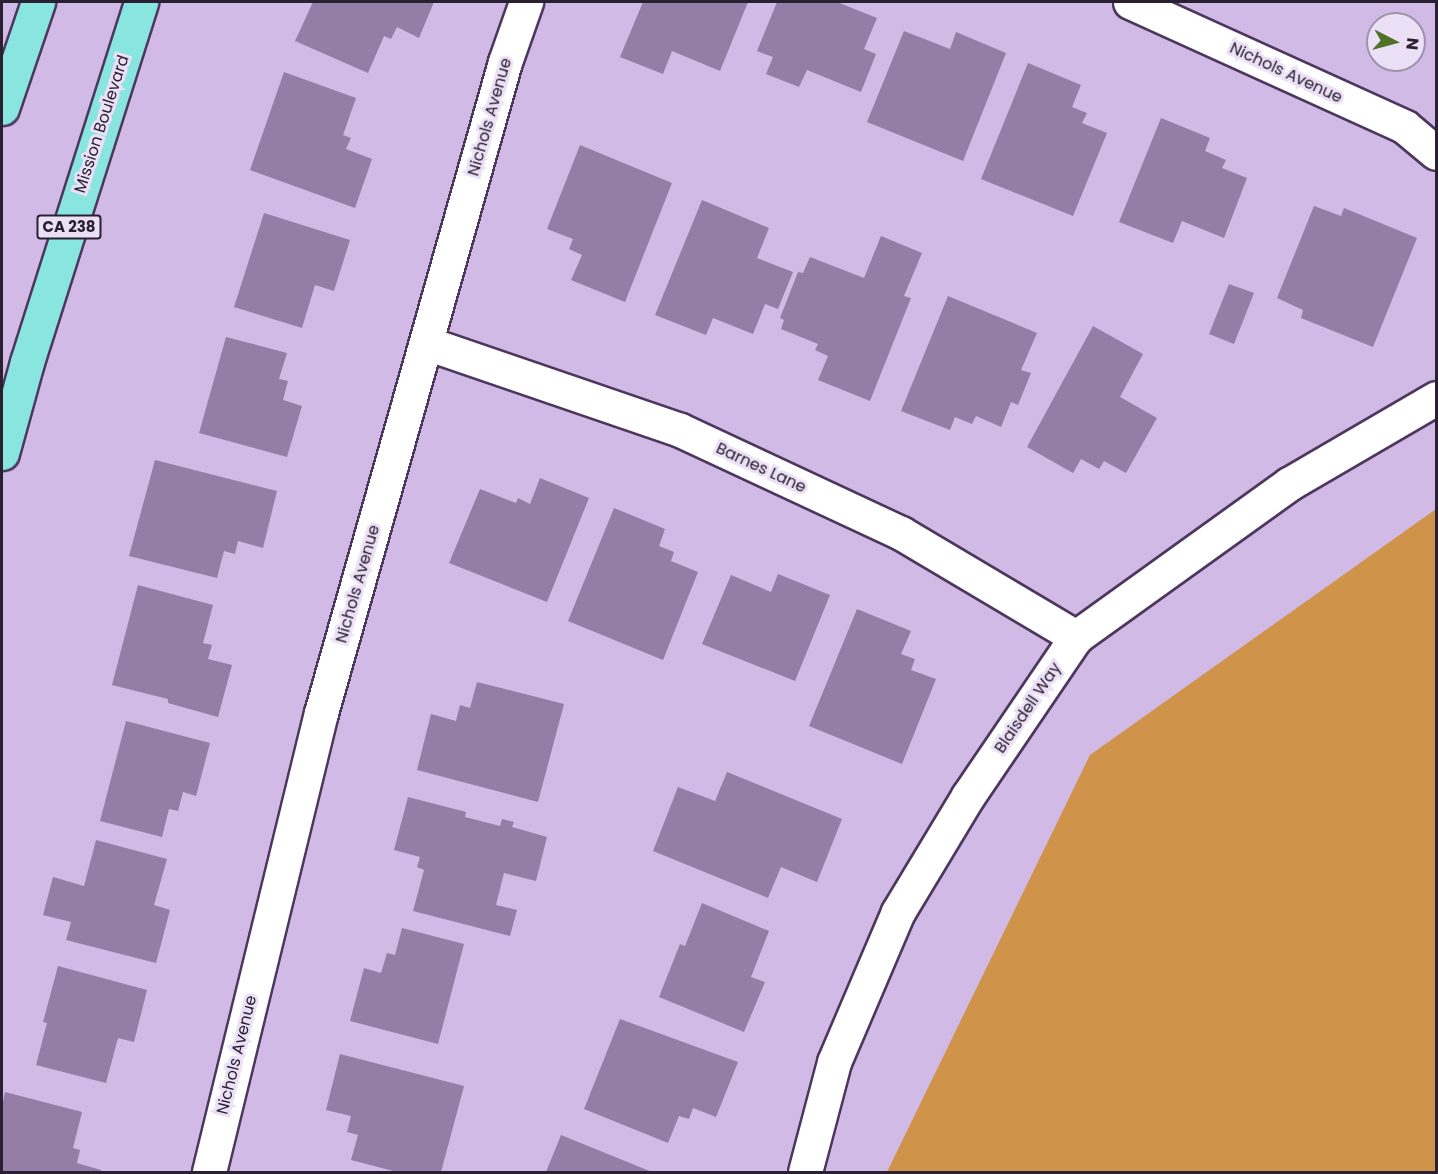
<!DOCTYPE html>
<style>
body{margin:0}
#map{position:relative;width:1438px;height:1174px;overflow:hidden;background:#d2bae7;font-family:Poppins,sans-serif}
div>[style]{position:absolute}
.green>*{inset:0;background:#cf9349}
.building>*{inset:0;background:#947da7}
.roads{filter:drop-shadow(2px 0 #4c375d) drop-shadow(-2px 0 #4c375d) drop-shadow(0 2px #4c375d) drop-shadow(0 -2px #4c375d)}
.minor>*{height:33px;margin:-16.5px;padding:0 16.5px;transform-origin:16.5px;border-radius:16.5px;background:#fff}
.major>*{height:33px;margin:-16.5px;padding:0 16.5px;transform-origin:16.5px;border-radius:16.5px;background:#89e5e0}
span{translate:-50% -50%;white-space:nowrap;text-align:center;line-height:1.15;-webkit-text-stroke:6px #ece0f7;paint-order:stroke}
.shield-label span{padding:2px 4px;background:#ece0f7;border:2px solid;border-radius:4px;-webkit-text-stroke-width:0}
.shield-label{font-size:15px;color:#292031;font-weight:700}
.street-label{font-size:16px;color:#292031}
.frame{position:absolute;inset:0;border:3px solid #292031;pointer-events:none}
.north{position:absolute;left:1366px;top:12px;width:60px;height:60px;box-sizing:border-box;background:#ece0f7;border:2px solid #9e93a8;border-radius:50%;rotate:96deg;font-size:16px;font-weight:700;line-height:24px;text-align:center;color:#292031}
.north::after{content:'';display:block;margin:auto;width:21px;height:27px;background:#517127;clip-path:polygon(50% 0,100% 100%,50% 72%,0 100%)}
</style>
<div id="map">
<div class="green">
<div style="clip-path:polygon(1436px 509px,1436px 1172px,887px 1172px,1090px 755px)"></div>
</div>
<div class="building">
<div style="clip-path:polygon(313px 2px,434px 2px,419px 38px,397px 27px,391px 39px,384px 36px,368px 73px,295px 41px)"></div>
<div style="clip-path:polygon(643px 2px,748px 2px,720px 71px,672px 51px,663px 74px,620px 57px)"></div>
<div style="clip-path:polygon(777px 2px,837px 2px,877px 18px,864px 49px,876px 54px,861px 92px,807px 70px,799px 87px,766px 74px,773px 57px,757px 51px)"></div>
<div style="clip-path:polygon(904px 31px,950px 49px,956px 32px,1006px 53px,963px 161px,867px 122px)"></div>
<div style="clip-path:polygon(1028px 63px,1081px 85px,1072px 107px,1087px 113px,1082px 123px,1107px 133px,1073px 216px,981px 179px)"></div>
<div style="clip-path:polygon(284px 72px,356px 98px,343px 135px,351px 138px,346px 149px,372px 159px,355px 208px,250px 170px)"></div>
<div style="clip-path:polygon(1161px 118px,1210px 138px,1205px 151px,1226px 160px,1222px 168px,1247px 178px,1224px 238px,1182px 221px,1173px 243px,1119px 222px)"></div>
<div style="clip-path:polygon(580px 145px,672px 183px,625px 302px,571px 280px,582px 255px,569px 249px,573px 239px,547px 229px)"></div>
<div style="clip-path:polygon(702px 200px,769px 228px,757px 258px,793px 272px,778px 309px,765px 304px,753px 334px,713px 318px,706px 335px,655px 315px)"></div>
<div style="clip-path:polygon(1314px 206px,1341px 216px,1344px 208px,1417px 238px,1373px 347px,1301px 318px,1303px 310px,1277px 298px)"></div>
<div style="clip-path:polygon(264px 213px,350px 240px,334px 291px,315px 285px,302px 328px,234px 307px)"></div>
<div style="clip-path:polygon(881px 236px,922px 253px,904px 296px,911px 298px,870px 401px,818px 380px,828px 356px,815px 350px,818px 344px,781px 329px,784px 320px,780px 318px,798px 272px,803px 273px,810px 257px,864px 278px)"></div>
<div style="clip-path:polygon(1229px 284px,1254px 293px,1234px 344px,1209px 334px)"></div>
<div style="clip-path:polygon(948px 296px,1037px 333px,1021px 370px,1031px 373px,1018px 405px,1011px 402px,1001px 427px,976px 416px,972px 424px,955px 417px,950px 430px,901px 411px)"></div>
<div style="clip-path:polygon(1093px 326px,1143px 354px,1120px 397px,1157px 418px,1126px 473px,1104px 461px,1099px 469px,1081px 459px,1073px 473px,1027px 447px)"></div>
<div style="clip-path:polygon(226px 337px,287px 353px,279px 379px,288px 381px,283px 400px,302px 406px,287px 457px,199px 433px)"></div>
<div style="clip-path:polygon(155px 460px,277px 491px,263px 548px,238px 541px,235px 554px,224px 551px,217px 578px,129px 556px)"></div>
<div style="clip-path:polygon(540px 478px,589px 498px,547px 602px,449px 563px,480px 489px,516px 503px,518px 498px,530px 504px)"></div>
<div style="clip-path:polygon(614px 508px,665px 529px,659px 546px,674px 552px,671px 561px,698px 572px,663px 660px,568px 621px)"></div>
<div style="clip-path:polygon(778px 574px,830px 595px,795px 681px,702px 644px,731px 575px,771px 592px)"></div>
<div style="clip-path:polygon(138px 585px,213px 605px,203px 643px,212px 645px,208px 659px,232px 665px,218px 717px,168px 703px,168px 699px,112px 685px)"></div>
<div style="clip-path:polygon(857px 609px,911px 631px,901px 654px,915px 659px,911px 670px,936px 679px,902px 764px,809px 726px)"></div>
<div style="clip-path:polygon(477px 682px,564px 704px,538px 802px,417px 770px,431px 714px,456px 721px,460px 705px,470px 708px)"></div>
<div style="clip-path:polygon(126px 721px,210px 743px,196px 796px,183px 792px,178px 811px,169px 809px,162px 837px,100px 821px)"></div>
<div style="clip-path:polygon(727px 772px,842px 819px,817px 882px,781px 867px,768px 898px,653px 851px,678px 787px,715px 801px)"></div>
<div style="clip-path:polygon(408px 797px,466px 812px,465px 817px,500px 826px,502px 819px,514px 822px,512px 827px,547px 837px,536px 881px,504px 873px,496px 905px,517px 910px,510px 936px,413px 911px,424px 870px,417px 867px,420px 857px,394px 850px)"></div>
<div style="clip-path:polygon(96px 840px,167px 859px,154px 905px,170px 910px,156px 963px,66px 940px,71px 922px,43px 915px,53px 877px,84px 886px)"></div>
<div style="clip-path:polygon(702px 903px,769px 931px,751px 977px,765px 982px,744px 1032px,659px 997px,680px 944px,685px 946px)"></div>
<div style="clip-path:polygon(402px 928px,464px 944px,438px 1044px,350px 1021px,364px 968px,381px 973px,387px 953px,395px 955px)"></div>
<div style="clip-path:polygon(58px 966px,147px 990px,134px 1042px,118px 1038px,106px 1083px,36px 1065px,47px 1023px,43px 1022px)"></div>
<div style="clip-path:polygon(620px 1019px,738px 1062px,716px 1117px,693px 1108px,689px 1119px,679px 1116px,668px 1143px,584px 1109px)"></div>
<div style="clip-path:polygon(340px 1054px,464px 1086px,441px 1172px,397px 1172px,351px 1160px,358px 1135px,347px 1132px,351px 1116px,326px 1110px)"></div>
<div style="clip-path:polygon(5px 1092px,82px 1112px,73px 1148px,80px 1150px,77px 1163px,101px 1170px,101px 1172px,2px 1172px,2px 1106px)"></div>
<div style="clip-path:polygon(561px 1135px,652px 1172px,546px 1172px)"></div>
</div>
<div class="roads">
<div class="minor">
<div style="left:1130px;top:2px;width:302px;rotate:24.4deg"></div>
<div style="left:1405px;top:127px;width:40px;rotate:40deg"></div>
<div style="left:426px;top:343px;width:268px;rotate:18.9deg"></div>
<div style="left:680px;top:430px;width:244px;rotate:25deg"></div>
<div style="left:901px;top:533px;width:204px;rotate:30.7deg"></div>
<div style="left:209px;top:1172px;width:472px;rotate:-76.3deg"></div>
<div style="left:321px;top:713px;width:677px;rotate:-74.22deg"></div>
<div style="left:505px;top:62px;width:64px;rotate:-70.7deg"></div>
<div style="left:805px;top:1172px;width:114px;rotate:-75.2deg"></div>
<div style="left:834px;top:1062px;width:163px;rotate:-66.9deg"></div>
<div style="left:898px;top:912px;width:135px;rotate:-58.9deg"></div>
<div style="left:968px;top:796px;width:192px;rotate:-55.8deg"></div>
<div style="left:1076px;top:637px;width:262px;rotate:-35.7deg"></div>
<div style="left:1289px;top:484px;width:170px;rotate:-30.3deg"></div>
</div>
<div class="major">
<div style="left:2px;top:108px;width:112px;rotate:-71.2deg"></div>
<div style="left:2px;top:453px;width:94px;rotate:-74.6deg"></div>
<div style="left:27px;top:362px;width:378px;rotate:-72.4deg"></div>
</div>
</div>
<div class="shield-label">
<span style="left:69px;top:227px">CA 238</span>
</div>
<div class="street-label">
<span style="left:1286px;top:73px;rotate:25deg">Nichols Avenue</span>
<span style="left:490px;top:117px;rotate:-74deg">Nichols Avenue</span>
<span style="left:102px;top:124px;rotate:-72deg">Mission Boulevard</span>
<span style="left:761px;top:468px;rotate:25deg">Barnes Lane</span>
<span style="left:358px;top:584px;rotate:-74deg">Nichols Avenue</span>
<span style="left:1028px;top:708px;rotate:-56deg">Blaisdell Way</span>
<span style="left:237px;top:1055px;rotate:-76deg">Nichols Avenue</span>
</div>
<div class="frame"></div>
<div class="north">N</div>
</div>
